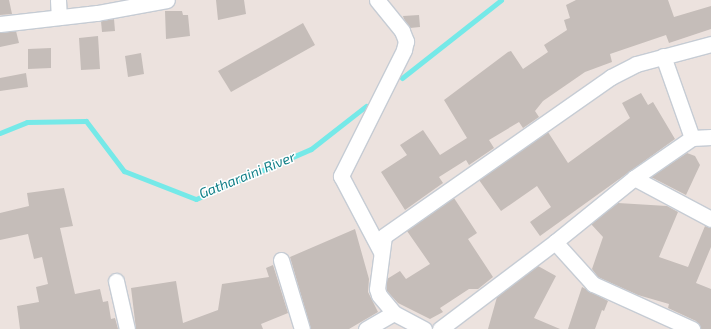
<!DOCTYPE html>
<style>
body{margin:0}
#map{position:relative;width:711px;height:329px;overflow:hidden;background:#ece2de;font-family:"Exo 2",sans-serif}
div>[style]{position:absolute}
.stream>*{height:5px;margin:-2.5px;padding:0 2.5px;transform-origin:2.5px;border-radius:2.5px;background:#75e9e8}
.building>*{inset:0;background:#c5bdb9}
.roads{filter:drop-shadow(1px 0 #c6ccd4) drop-shadow(-1px 0 #c6ccd4) drop-shadow(0 1px #c6ccd4) drop-shadow(0 -1px #c6ccd4)}
.minor>*{height:15px;margin:-7.5px;padding:0 7.5px;transform-origin:7.5px;border-radius:7.5px;background:#fff}
span{translate:-50% -50%;white-space:nowrap;text-align:center;line-height:1.15;-webkit-text-stroke:3px #fff;paint-order:stroke}
.water-label{font-size:14px;color:#148189;font-style:italic}
</style>
<div id="map">
<div class="stream">
<div style="left:402px;top:78px;width:126px;rotate:-38.2deg"></div>
<div style="left:0;top:133px;width:29px;rotate:-22deg"></div>
<div style="left:27px;top:122px;width:59px;rotate:-1deg"></div>
<div style="left:86px;top:121px;width:63px;rotate:52.8deg"></div>
<div style="left:124px;top:171px;width:77px;rotate:21.3deg"></div>
<div style="left:196px;top:199px;width:125px;rotate:-23.5deg"></div>
<div style="left:311px;top:149px;width:70px;rotate:-38deg"></div>
</div>
<div class="building">
<div style="clip-path:polygon(0 0,9px 0,12px 14px,0 15px)"></div>
<div style="clip-path:polygon(216px 0,244px 0,246px 14px,218px 20px)"></div>
<div style="clip-path:polygon(576px 0,668px 0,674px 17px,711px 6px,711px 29px,669px 43px,666px 35px,610px 54px,612px 62px,585px 72px,543px 101px,535px 111px,539px 117px,523px 128px,519px 122px,489px 140px,494px 148px,469px 165px,466px 160px,439px 177px,443px 183px,405px 210px,381px 172px,407px 155px,400px 145px,423px 130px,440px 155px,467px 138px,444px 100px,508px 52px,511px 51px,523px 69px,548px 52px,544px 45px,567px 30px,564px 20px,570px 18px,566px 5px)"></div>
<div style="clip-path:polygon(165px 11px,182px 11px,183px 15px,188px 15px,190px 36px,166px 39px)"></div>
<div style="clip-path:polygon(419px 15px,420px 27px,410px 28px,404px 19px,403px 16px)"></div>
<div style="clip-path:polygon(114px 19px,115px 31px,102px 32px,101px 21px)"></div>
<div style="clip-path:polygon(303px 23px,315px 45px,231px 92px,218px 71px)"></div>
<div style="clip-path:polygon(16px 31px,19px 43px,0 47px,0 33px)"></div>
<div style="clip-path:polygon(98px 36px,100px 69px,81px 70px,79px 38px)"></div>
<div style="clip-path:polygon(51px 48px,51px 68px,28px 69px,28px 49px)"></div>
<div style="clip-path:polygon(141px 53px,144px 74px,128px 77px,125px 56px)"></div>
<div style="clip-path:polygon(26px 73px,28px 87px,0 91px,0 78px)"></div>
<div style="clip-path:polygon(641px 93px,648px 105px,653px 102px,675px 139px,540px 236px,530px 222px,551px 207px,537px 186px,501px 211px,479px 180px,548px 132px,568px 163px,630px 118px,622px 103px)"></div>
<div style="clip-path:polygon(687px 153px,695px 156px,700px 165px,686px 195px,651px 177px)"></div>
<div style="clip-path:polygon(64px 188px,73px 226px,60px 228px,75px 294px,100px 289px,103px 302px,108px 301px,111px 319px,115px 318px,118px 329px,20px 329px,17px 306px,39px 302px,36px 287px,48px 284px,42px 257px,34px 259px,28px 234px,0 240px,0 213px,29px 206px,27px 193px)"></div>
<div style="clip-path:polygon(454px 198px,477px 233px,468px 239px,493px 277px,478px 289px,469px 289px,440px 308px,443px 312px,430px 319px,398px 303px,387px 291px,387px 279px,400px 271px,406px 279px,430px 264px,407px 231px)"></div>
<div style="clip-path:polygon(618px 203px,667px 206px,678px 212px,659px 257px,688px 267px,705px 226px,711px 228px,711px 247px,696px 283px,711px 289px,711px 329px,701px 329px,696px 321px,668px 308px,669px 304px,638px 295px,598px 277px,592px 269px,603px 237px,591px 224px)"></div>
<div style="clip-path:polygon(355px 229px,369px 279px,368px 292px,378px 312px,349px 329px,311px 329px,290px 257px)"></div>
<div style="clip-path:polygon(273px 265px,288px 313px,261px 324px,263px 329px,136px 329px,131px 288px,176px 281px,183px 323px,218px 310px,222px 284px,269px 277px,266px 268px)"></div>
<div style="clip-path:polygon(538px 266px,556px 276px,534px 318px,560px 329px,488px 329px,497px 297px)"></div>
<div style="clip-path:polygon(582px 287px,608px 301px,604px 311px,602px 310px,595px 329px,568px 329px)"></div>
</div>
<div class="roads">
<div class="minor">
<div style="left:58px;top:0;width:17px;rotate:87deg"></div>
<div style="left:377px;top:0;width:40px;rotate:51deg"></div>
<div style="left:402px;top:31px;width:11px;rotate:68deg"></div>
<div style="left:406px;top:41px;width:9px;rotate:103deg"></div>
<div style="left:404px;top:50px;width:141px;rotate:116.6deg"></div>
<div style="left:341px;top:176px;width:86px;rotate:62.2deg"></div>
<div style="left:0;top:24px;width:98px;rotate:-6.5deg"></div>
<div style="left:97px;top:13px;width:71px;rotate:-10.5deg"></div>
<div style="left:663px;top:56px;width:87px;rotate:70.5deg"></div>
<div style="left:634px;top:178px;width:70px;rotate:-34.6deg"></div>
<div style="left:692px;top:138px;width:19px;rotate:-3deg"></div>
<div style="left:555px;top:242px;width:57px;rotate:47.9deg"></div>
<div style="left:593px;top:284px;width:109px;rotate:24.4deg"></div>
<div style="left:281px;top:260px;width:72px;rotate:73.1deg"></div>
<div style="left:116px;top:281px;width:49px;rotate:77.1deg"></div>
<div style="left:366px;top:329px;width:32px;rotate:-30deg"></div>
<div style="left:424px;top:329px;width:34px;rotate:-152deg"></div>
<div style="left:394px;top:313px;width:23px;rotate:-130deg"></div>
<div style="left:379px;top:295px;width:6px;rotate:-108deg"></div>
<div style="left:377px;top:289px;width:53px;rotate:-82.5deg"></div>
<div style="left:384px;top:236px;width:277px;rotate:-35deg"></div>
<div style="left:611px;top:77px;width:28px;rotate:-27deg"></div>
<div style="left:636px;top:64px;width:78px;rotate:-14.9deg"></div>
<div style="left:440px;top:329px;width:144px;rotate:-37.1deg"></div>
<div style="left:555px;top:242px;width:102px;rotate:-39deg"></div>
<div style="left:634px;top:178px;width:87px;rotate:28deg"></div>
</div>
</div>
<div class="water-label">
<span style="left:247px;top:175px;rotate:-22deg">Gatharaini River</span>
</div>
</div>
